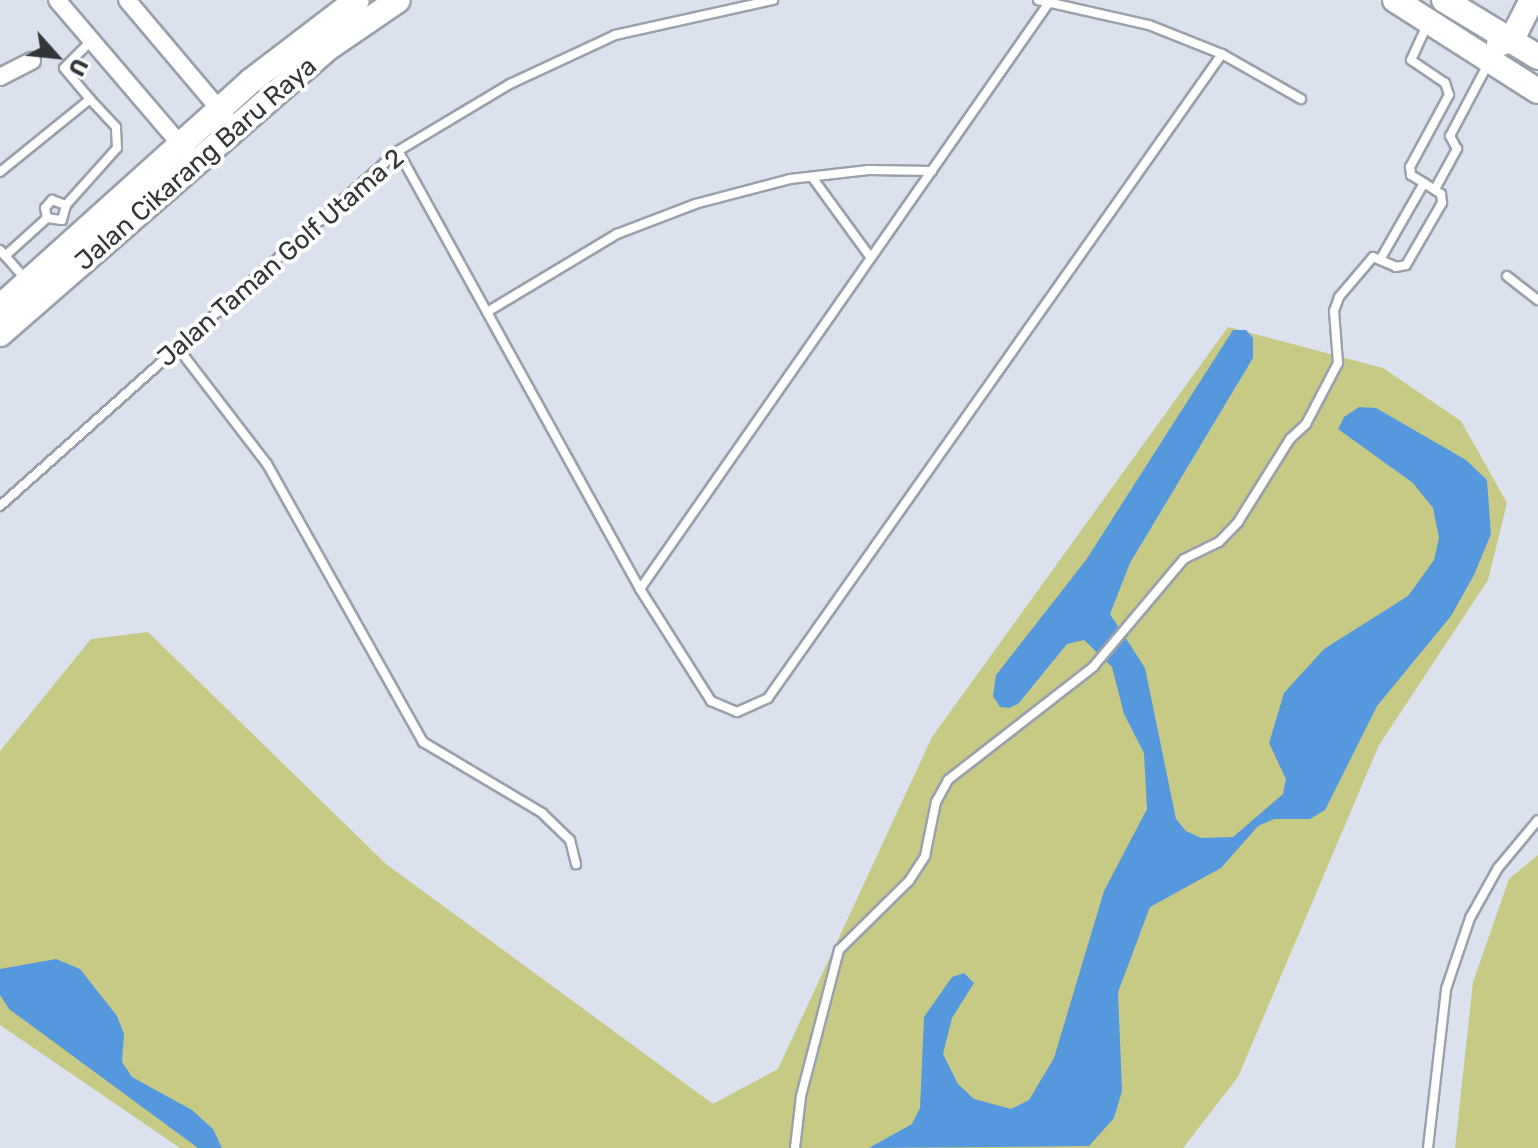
<!DOCTYPE html>
<style>
body{margin:0}
#map{position:relative;width:1538px;height:1148px;overflow:hidden;background:#dbe2ed;font-family:Rubik,sans-serif}
div>[style]{position:absolute}
.green>*{inset:0;background:#c6ca84}
.water>*{inset:0;background:#5698de}
.roads{filter:drop-shadow(2px 0 #9aa1ab) drop-shadow(-2px 0 #9aa1ab) drop-shadow(0 2px #9aa1ab) drop-shadow(0 -2px #9aa1ab)}
.lane>*{height:8px;margin:-4px;padding:0 4px;transform-origin:4px;border-radius:4px;background:#fff}
.street>*{height:16px;margin:-8px;padding:0 8px;transform-origin:8px;border-radius:8px;background:#fff}
.secondary>*{height:24px;margin:-12px;padding:0 12px;transform-origin:12px;border-radius:12px;background:#fff}
span{translate:-50% -50%;white-space:nowrap;text-align:center;line-height:1.15;-webkit-text-stroke:8px #fff;paint-order:stroke}
.street-label{font-size:26px;color:#323539}
.north{position:absolute;left:16px;top:16px;width:80px;height:80px;-webkit-text-stroke:6px #fff;paint-order:stroke;rotate:117deg;font-size:22px;font-weight:700;line-height:32px;text-align:center;color:#323539}
.north::after{content:'';display:block;margin:auto;width:28px;height:36px;background:#323539;clip-path:polygon(50% 0,100% 100%,50% 72%,0 100%)}
</style>
<div id="map">
<div class="green">
<div style="clip-path:polygon(1228px 327px,1383px 368px,1461px 421px,1507px 503px,1488px 580px,1379px 745px,1238px 1077px,1183px 1148px,180px 1148px,0 1025px,0 751px,91px 639px,148px 632px,386px 864px,713px 1104px,778px 1069px,932px 737px)"></div>
<div style="clip-path:polygon(1538px 855px,1538px 1148px,1455px 1148px,1473px 982px,1509px 879px)"></div>
</div>
<div class="water">
<div style="clip-path:polygon(1233px 330px,1246px 330px,1253px 338px,1253px 358px,1130px 563px,1110px 614px,1145px 668px,1176px 819px,1186px 831px,1201px 838px,1233px 837px,1283px 794px,1286px 779px,1269px 743px,1284px 693px,1324px 649px,1408px 596px,1434px 560px,1439px 538px,1433px 508px,1413px 483px,1338px 429px,1344px 417px,1359px 407px,1376px 408px,1466px 460px,1487px 480px,1491px 534px,1474px 575px,1451px 616px,1377px 706px,1325px 810px,1310px 819px,1274px 819px,1258px 826px,1221px 868px,1150px 907px,1118px 992px,1122px 1091px,1114px 1118px,1089px 1146px,869px 1148px,912px 1124px,920px 1108px,924px 1017px,952px 977px,964px 973px,974px 983px,952px 1018px,943px 1054px,958px 1084px,974px 1099px,1011px 1109px,1029px 1100px,1054px 1058px,1104px 891px,1147px 809px,1144px 753px,1124px 714px,1112px 667px,1084px 640px,1067px 644px,1018px 704px,1009px 708px,1000px 707px,993px 696px,996px 675px,1086px 560px)"></div>
<div style="clip-path:polygon(56px 959px,80px 969px,117px 1016px,124px 1034px,122px 1062px,132px 1077px,192px 1110px,213px 1129px,222px 1148px,198px 1148px,9px 1009px,0 995px,0 969px)"></div>
</div>
<div class="roads">
<div class="lane">
<div style="left:1038px;top:0;width:114px;rotate:12.7deg"></div>
<div style="left:1149px;top:25px;width:79px;rotate:21.7deg"></div>
<div style="left:1222px;top:54px;width:91px;rotate:29.7deg"></div>
<div style="left:398px;top:151px;width:500px;rotate:61.08deg"></div>
<div style="left:640px;top:589px;width:133px;rotate:57.6deg"></div>
<div style="left:711px;top:701px;width:28px;rotate:23deg"></div>
<div style="left:737px;top:712px;width:34px;rotate:-24deg"></div>
<div style="left:768px;top:698px;width:788px;rotate:-54.82deg"></div>
<div style="left:0;top:172px;width:116px;rotate:-39deg"></div>
<div style="left:90px;top:99px;width:40px;rotate:-130deg"></div>
<div style="left:64px;top:68px;width:38px;rotate:-45deg"></div>
<div style="left:812px;top:177px;width:100px;rotate:53.9deg"></div>
<div style="left:1424px;top:183px;width:15px;rotate:-148deg"></div>
<div style="left:1411px;top:175px;width:8px;rotate:-97deg"></div>
<div style="left:1410px;top:167px;width:82px;rotate:-61.6deg"></div>
<div style="left:1449px;top:95px;width:13px;rotate:-108deg"></div>
<div style="left:1445px;top:83px;width:41px;rotate:-145.9deg"></div>
<div style="left:1411px;top:60px;width:41px;rotate:-65.3deg"></div>
<div style="left:1435px;top:189px;width:46px;rotate:-61.2deg"></div>
<div style="left:1457px;top:149px;width:15px;rotate:-118deg"></div>
<div style="left:1450px;top:136px;width:81px;rotate:-62.2deg"></div>
<div style="left:47px;top:218px;width:15px;rotate:8deg"></div>
<div style="left:62px;top:220px;width:16px;rotate:-75deg"></div>
<div style="left:66px;top:205px;width:76px;rotate:-48.2deg"></div>
<div style="left:117px;top:148px;width:21px;rotate:-93deg"></div>
<div style="left:116px;top:127px;width:38px;rotate:-133deg"></div>
<div style="left:47px;top:218px;width:10px;rotate:-101deg"></div>
<div style="left:45px;top:208px;width:11px;rotate:-49deg"></div>
<div style="left:52px;top:200px;width:15px;rotate:20deg"></div>
<div style="left:0;top:250px;width:41px;rotate:48.9deg"></div>
<div style="left:5px;top:256px;width:57px;rotate:-42.1deg"></div>
<div style="left:1507px;top:276px;width:39px;rotate:38deg"></div>
<div style="left:487px;top:312px;width:152px;rotate:-31deg"></div>
<div style="left:617px;top:234px;width:84px;rotate:-21deg"></div>
<div style="left:695px;top:204px;width:98px;rotate:-14.7deg"></div>
<div style="left:790px;top:179px;width:79px;rotate:-6.6deg"></div>
<div style="left:868px;top:170px;width:64px;rotate:0.9deg"></div>
<div style="left:178px;top:348px;width:146px;rotate:52.5deg"></div>
<div style="left:267px;top:464px;width:319px;rotate:60.7deg"></div>
<div style="left:423px;top:742px;width:139px;rotate:30.8deg"></div>
<div style="left:542px;top:813px;width:39px;rotate:44deg"></div>
<div style="left:570px;top:840px;width:25px;rotate:76deg"></div>
<div style="left:0;top:506px;width:533px;rotate:-41.73deg"></div>
<div style="left:398px;top:151px;width:131px;rotate:-30.9deg"></div>
<div style="left:510px;top:84px;width:116px;rotate:-25deg"></div>
<div style="left:615px;top:35px;width:162px;rotate:-12.5deg"></div>
<div style="left:640px;top:589px;width:717px;rotate:-55.11deg"></div>
<div style="left:795px;top:1148px;width:52px;rotate:-83.4deg"></div>
<div style="left:801px;top:1096px;width:151px;rotate:-75.4deg"></div>
<div style="left:839px;top:950px;width:98px;rotate:-44.6deg"></div>
<div style="left:909px;top:881px;width:30px;rotate:-57deg"></div>
<div style="left:925px;top:856px;width:55px;rotate:-78.5deg"></div>
<div style="left:936px;top:802px;width:25px;rotate:-61deg"></div>
<div style="left:948px;top:780px;width:184px;rotate:-37.9deg"></div>
<div style="left:1093px;top:667px;width:141px;rotate:-49.9deg"></div>
<div style="left:1184px;top:559px;width:39px;rotate:-26deg"></div>
<div style="left:1219px;top:542px;width:28px;rotate:-46deg"></div>
<div style="left:1238px;top:522px;width:98px;rotate:-57.9deg"></div>
<div style="left:1290px;top:439px;width:22px;rotate:-43deg"></div>
<div style="left:1306px;top:424px;width:69px;rotate:-62.3deg"></div>
<div style="left:1338px;top:363px;width:52px;rotate:-94.4deg"></div>
<div style="left:1334px;top:311px;width:15px;rotate:-70deg"></div>
<div style="left:1339px;top:297px;width:52px;rotate:-49.6deg"></div>
<div style="left:1373px;top:257px;width:25px;rotate:23deg"></div>
<div style="left:1396px;top:267px;width:10px;rotate:-11deg"></div>
<div style="left:1406px;top:265px;width:72px;rotate:-59.9deg"></div>
<div style="left:1442px;top:203px;width:9px;rotate:-96deg"></div>
<div style="left:1441px;top:194px;width:20px;rotate:-147deg"></div>
<div style="left:1424px;top:183px;width:86px;rotate:119.8deg"></div>
<div style="left:1428px;top:1148px;width:160px;rotate:-83.5deg"></div>
<div style="left:1446px;top:989px;width:75px;rotate:-71.3deg"></div>
<div style="left:1470px;top:918px;width:57px;rotate:-60.8deg"></div>
<div style="left:1498px;top:868px;width:62px;rotate:-50.2deg"></div>
</div>
<div class="street">
<div style="left:57px;top:0;width:200px;rotate:49.5deg"></div>
<div style="left:127px;top:0;width:167px;rotate:49.8deg"></div>
<div style="left:0;top:77px;width:36px;rotate:-27deg"></div>
</div>
<div class="secondary">
<div style="left:1395px;top:0;width:169px;rotate:32.5deg"></div>
<div style="left:1444px;top:0;width:110px;rotate:31.2deg"></div>
<div style="left:1499px;top:44px;width:14px;rotate:-21deg"></div>
<div style="left:1512px;top:39px;width:44px;rotate:-62.9deg"></div>
<div style="left:0;top:307px;width:338px;rotate:-42deg"></div>
<div style="left:251px;top:81px;width:133px;rotate:-37.4deg"></div>
<div style="left:0;top:334px;width:432px;rotate:-41.1deg"></div>
<div style="left:325px;top:50px;width:88px;rotate:-34.4deg"></div>
</div>
</div>
<div class="street-label">
<span style="left:196px;top:164px;rotate:-41deg">Jalan Cikarang Baru Raya</span>
<span style="left:281px;top:258px;rotate:-41deg">Jalan Taman Golf Utama 2</span>
</div>
<div class="north">U</div>
</div>
